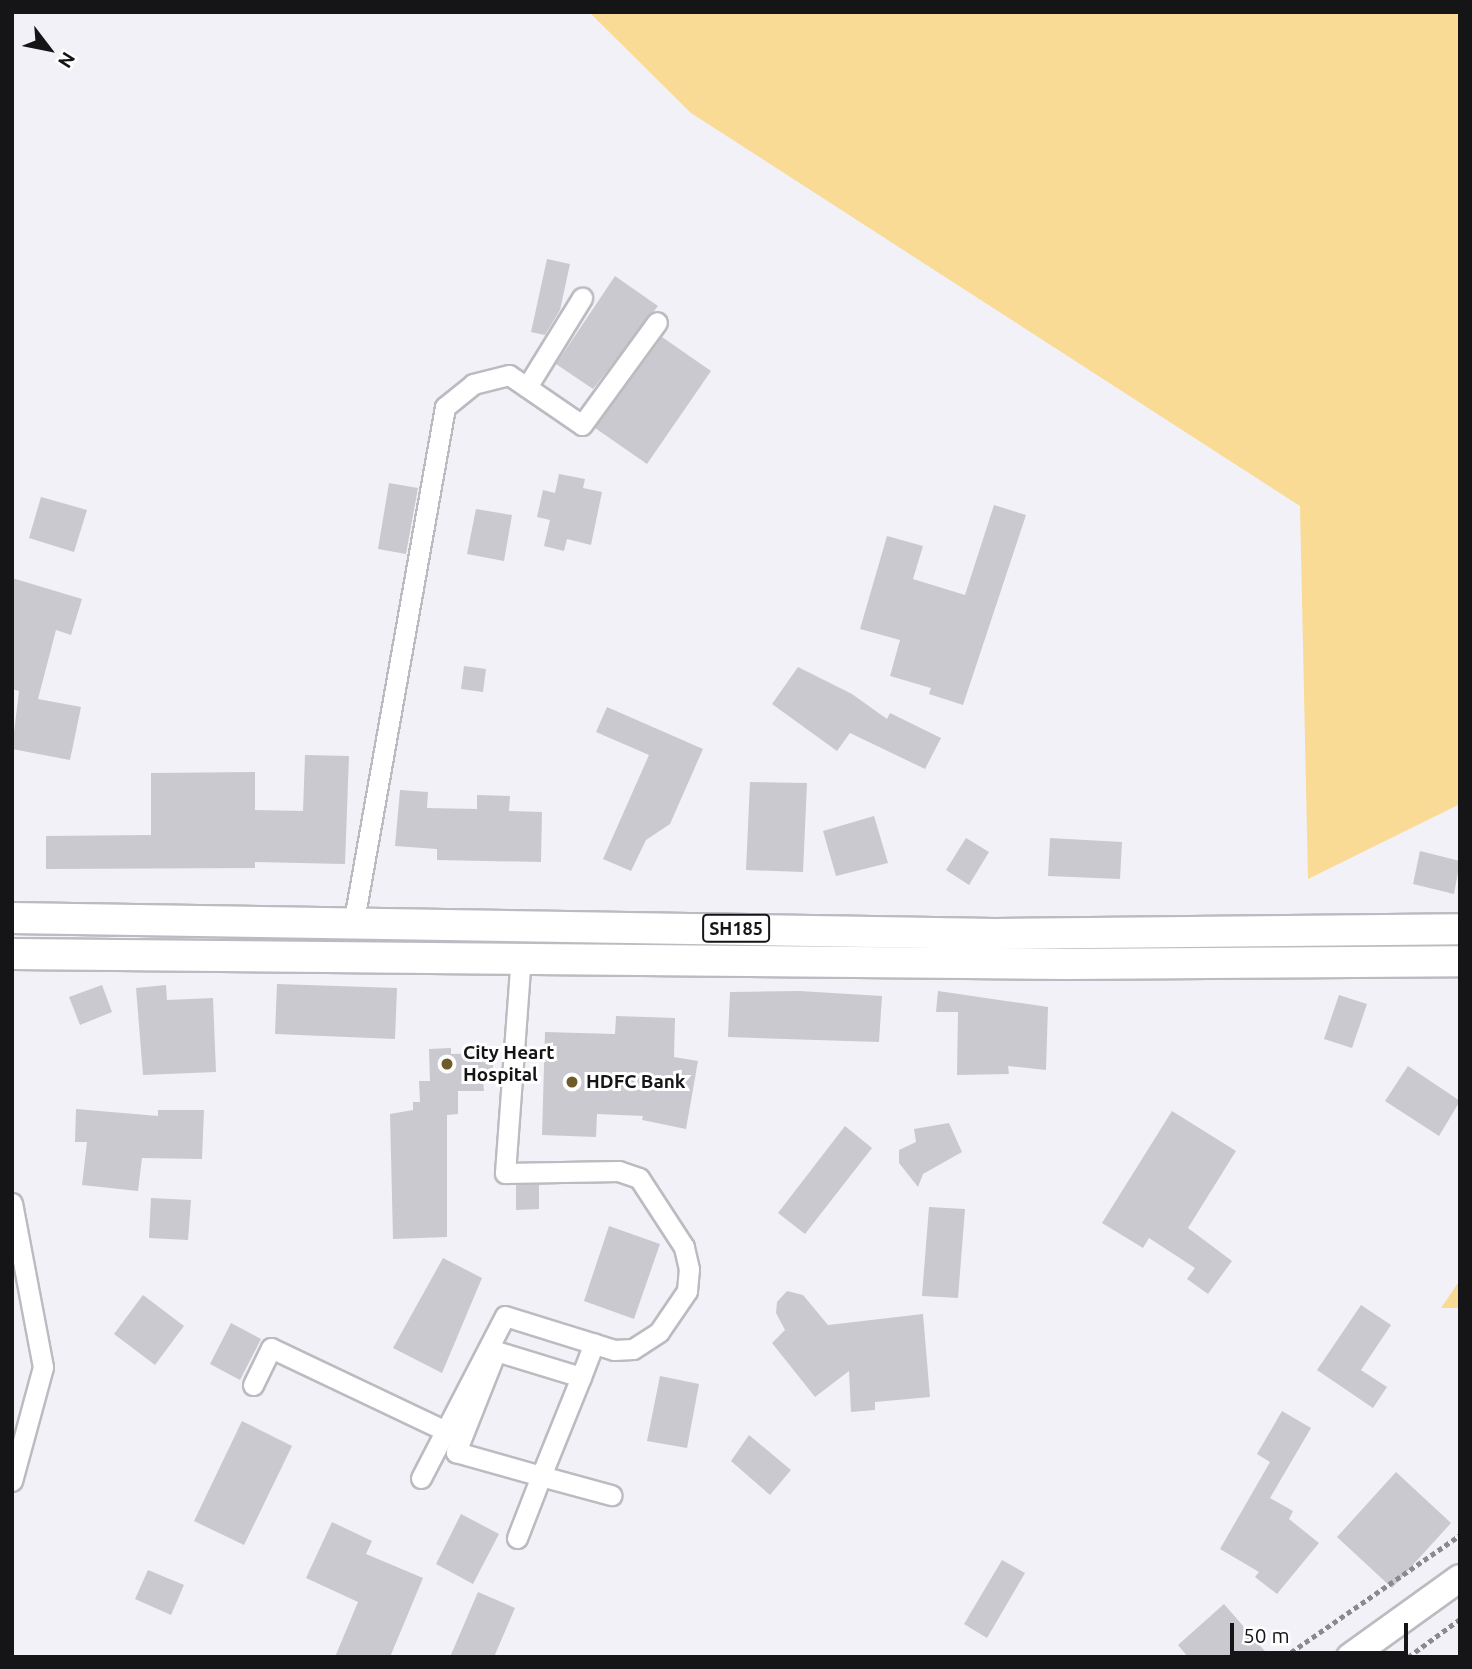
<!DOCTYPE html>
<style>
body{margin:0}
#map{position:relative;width:1472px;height:1669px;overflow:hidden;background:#f2f1f7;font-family:Ubuntu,sans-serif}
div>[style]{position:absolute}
.green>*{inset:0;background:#f9db96}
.building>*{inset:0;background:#cac9cf}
.path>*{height:4.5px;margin-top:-2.25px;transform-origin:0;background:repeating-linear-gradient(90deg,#8a898d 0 5px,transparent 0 8.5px)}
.roads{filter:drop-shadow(2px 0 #bcbbc1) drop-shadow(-2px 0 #bcbbc1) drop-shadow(0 2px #bcbbc1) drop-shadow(0 -2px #bcbbc1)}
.street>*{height:19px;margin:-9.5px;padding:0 9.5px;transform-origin:9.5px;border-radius:9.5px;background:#fff}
.secondary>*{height:26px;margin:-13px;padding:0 13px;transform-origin:13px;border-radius:13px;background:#fff}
.primary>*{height:30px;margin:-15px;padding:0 15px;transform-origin:15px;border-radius:15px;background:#fff}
.dots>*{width:19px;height:19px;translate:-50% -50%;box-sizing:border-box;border:4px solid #fff;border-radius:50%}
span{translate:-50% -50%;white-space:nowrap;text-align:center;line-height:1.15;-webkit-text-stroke:6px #fff;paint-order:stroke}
.shield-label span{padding:2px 5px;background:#fff;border:2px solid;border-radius:5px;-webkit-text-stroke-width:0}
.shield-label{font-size:18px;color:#151517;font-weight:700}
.poi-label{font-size:19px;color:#151517;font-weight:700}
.left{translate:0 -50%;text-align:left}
.frame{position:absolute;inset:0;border:14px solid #151517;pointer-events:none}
.north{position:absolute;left:14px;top:14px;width:70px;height:70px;-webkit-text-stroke:5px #fff;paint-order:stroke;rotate:122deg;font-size:19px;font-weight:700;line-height:28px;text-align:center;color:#151517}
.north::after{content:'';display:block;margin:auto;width:24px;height:32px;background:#151517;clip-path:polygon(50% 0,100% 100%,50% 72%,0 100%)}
.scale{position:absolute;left:1230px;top:1623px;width:178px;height:32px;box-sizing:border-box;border:4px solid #151517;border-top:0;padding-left:9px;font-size:21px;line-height:24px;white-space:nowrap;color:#151517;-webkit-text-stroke:5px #fff;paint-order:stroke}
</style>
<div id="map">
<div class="green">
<div style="clip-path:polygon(589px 12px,1460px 12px,1460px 804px,1308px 879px,1300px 506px,691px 113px)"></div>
<div style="clip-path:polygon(1460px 1280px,1460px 1308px,1441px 1308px)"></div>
</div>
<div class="building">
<div style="clip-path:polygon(547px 259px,570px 264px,560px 310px,545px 335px,531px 332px)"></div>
<div style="clip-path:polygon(615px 276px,658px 306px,593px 389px,556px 364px)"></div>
<div style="clip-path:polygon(662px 337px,711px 371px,647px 464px,595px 428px)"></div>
<div style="clip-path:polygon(559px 474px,585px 479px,583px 488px,602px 492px,591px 545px,567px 539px,564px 551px,544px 546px,550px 520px,537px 517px,543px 490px,555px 493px)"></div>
<div style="clip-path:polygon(389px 483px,418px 488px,406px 554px,378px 549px)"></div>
<div style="clip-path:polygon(41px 497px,87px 510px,74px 552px,29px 538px)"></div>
<div style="clip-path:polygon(994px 505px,1026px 515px,963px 705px,929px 694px,931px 688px,890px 676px,900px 640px,860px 629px,887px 536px,923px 546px,913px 579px,965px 595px)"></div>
<div style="clip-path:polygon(476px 509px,512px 515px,504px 561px,467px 554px)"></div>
<div style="clip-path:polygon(12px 578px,82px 599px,71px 635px,56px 630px,38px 699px,81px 707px,70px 760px,12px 749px,19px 691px,12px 689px)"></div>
<div style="clip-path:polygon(464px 666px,486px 669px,483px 692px,461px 689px)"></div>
<div style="clip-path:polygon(798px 667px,852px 694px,887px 719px,890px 713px,941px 738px,925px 769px,850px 733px,837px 751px,772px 704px)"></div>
<div style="clip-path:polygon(607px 707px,703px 749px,670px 824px,646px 840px,631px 871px,603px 859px,649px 755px,596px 732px)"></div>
<div style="clip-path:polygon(305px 755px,349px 756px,345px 864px,255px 862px,255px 868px,46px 869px,46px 836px,151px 835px,151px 773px,255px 772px,255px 810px,303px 811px)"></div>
<div style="clip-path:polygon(750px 782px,807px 783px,803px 872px,746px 870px)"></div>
<div style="clip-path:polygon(400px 790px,428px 792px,427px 808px,477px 809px,477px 795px,510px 796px,509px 811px,542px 812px,541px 862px,437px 860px,437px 849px,395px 846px)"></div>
<div style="clip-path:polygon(874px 816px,888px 863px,836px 876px,823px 831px)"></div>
<div style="clip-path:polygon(966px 838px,989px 852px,969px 885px,946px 870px)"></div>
<div style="clip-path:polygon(1050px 838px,1122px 842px,1120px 879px,1048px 876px)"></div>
<div style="clip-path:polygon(1420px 851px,1460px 861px,1454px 894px,1413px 884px)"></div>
<div style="clip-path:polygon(277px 984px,397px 988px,395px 1039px,275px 1034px)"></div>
<div style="clip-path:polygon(102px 985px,112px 1012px,80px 1025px,69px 997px)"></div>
<div style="clip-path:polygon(166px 985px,167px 1000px,213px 998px,216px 1072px,143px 1075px,136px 988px)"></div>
<div style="clip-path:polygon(799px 991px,882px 996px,879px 1042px,728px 1037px,730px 992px)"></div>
<div style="clip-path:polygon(938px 991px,1048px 1007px,1046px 1070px,1008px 1066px,1009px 1074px,957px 1075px,958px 1012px,936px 1012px)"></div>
<div style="clip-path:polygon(1339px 995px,1367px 1004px,1352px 1048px,1324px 1039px)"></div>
<div style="clip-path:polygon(616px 1016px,675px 1018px,674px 1057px,698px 1061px,686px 1129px,642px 1120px,643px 1116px,597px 1114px,596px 1137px,542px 1135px,545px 1032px,615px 1034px)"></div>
<div style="clip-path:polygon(451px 1048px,451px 1054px,493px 1053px,493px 1080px,483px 1080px,484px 1091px,458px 1091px,458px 1114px,447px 1115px,447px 1237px,393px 1239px,390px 1114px,413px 1110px,413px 1102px,420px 1102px,419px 1081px,430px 1081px,429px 1049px)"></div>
<div style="clip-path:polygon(1408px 1066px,1460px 1101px,1439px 1136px,1385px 1101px)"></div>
<div style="clip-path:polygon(76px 1109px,158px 1116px,158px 1110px,204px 1110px,202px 1159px,142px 1158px,138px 1191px,82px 1185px,87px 1142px,75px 1142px)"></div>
<div style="clip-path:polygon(1172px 1111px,1236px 1151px,1188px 1228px,1232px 1261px,1208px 1294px,1187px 1279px,1195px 1268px,1149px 1238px,1143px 1248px,1102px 1223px)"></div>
<div style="clip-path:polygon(949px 1123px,962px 1152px,923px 1174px,918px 1187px,899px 1163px,899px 1150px,916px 1142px,914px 1129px)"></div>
<div style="clip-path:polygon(845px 1126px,872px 1148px,805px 1234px,778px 1213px)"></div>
<div style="clip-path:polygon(516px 1185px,539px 1185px,539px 1209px,516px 1210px)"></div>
<div style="clip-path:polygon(151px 1198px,191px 1200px,188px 1240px,149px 1238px)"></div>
<div style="clip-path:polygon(929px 1207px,965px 1209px,958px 1298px,922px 1296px)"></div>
<div style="clip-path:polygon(609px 1226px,660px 1244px,634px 1319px,584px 1301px)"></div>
<div style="clip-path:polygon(443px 1258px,482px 1278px,442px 1373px,393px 1348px)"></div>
<div style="clip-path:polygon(787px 1291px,803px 1295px,828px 1325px,923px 1314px,930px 1397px,875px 1402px,875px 1410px,851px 1412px,849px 1371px,815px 1397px,772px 1343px,785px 1330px,776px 1313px,777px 1302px)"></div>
<div style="clip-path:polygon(143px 1295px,184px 1326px,155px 1365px,114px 1334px)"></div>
<div style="clip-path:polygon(1361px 1305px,1391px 1325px,1361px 1370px,1387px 1387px,1373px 1408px,1317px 1370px)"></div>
<div style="clip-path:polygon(231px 1323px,261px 1339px,240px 1380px,210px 1364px)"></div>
<div style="clip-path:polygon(660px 1376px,699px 1384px,687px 1448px,647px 1441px)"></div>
<div style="clip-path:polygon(1282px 1411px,1311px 1428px,1270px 1498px,1293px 1511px,1289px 1519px,1319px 1543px,1277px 1594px,1255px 1577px,1259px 1572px,1220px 1549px,1270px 1462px,1257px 1454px)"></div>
<div style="clip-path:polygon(242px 1421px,292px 1446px,244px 1545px,194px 1521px)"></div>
<div style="clip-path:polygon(749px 1435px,791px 1470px,770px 1495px,731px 1461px)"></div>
<div style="clip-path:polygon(1396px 1472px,1451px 1523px,1392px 1588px,1337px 1537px)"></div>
<div style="clip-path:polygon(461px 1514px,499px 1534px,473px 1584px,436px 1564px)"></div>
<div style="clip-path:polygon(332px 1522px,372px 1541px,366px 1554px,423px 1578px,390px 1657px,335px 1657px,358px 1602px,306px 1578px)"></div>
<div style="clip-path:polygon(1002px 1560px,1025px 1573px,987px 1638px,964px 1624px)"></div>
<div style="clip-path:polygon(148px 1570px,184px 1585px,171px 1615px,135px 1599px)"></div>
<div style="clip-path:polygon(478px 1592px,515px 1608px,494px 1657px,450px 1657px)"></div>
<div style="clip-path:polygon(1224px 1604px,1270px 1657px,1188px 1657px,1178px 1645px)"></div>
</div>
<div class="path">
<div style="left:1284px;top:1657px;width:214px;rotate:-34.7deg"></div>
<div style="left:1408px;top:1657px;width:64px;rotate:-36.2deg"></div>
</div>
<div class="roads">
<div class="street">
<div style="left:527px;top:387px;width:105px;rotate:-58.3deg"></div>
<div style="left:354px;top:920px;width:521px;rotate:-79.94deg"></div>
<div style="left:445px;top:407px;width:36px;rotate:-39deg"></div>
<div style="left:473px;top:384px;width:37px;rotate:-14deg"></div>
<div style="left:509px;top:375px;width:88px;rotate:34.4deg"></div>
<div style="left:582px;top:425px;width:127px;rotate:-53.9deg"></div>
<div style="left:12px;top:1203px;width:167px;rotate:79.3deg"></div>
<div style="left:43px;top:1367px;width:118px;rotate:105.2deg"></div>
<div style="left:581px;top:1377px;width:36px;rotate:-69deg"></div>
<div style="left:253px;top:1385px;width:41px;rotate:-64.1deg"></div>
<div style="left:271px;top:1348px;width:194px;rotate:25.4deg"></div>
<div style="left:421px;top:1478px;width:182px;rotate:-62.6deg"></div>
<div style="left:505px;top:1316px;width:114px;rotate:17.3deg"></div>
<div style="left:614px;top:1350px;width:19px;rotate:-3deg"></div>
<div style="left:633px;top:1349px;width:31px;rotate:-33deg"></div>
<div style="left:659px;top:1332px;width:50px;rotate:-55.7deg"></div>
<div style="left:687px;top:1291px;width:22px;rotate:-85deg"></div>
<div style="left:689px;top:1269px;width:23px;rotate:-103deg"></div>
<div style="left:684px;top:1247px;width:82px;rotate:-123.1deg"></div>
<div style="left:639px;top:1178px;width:21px;rotate:-161deg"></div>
<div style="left:619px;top:1171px;width:114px;rotate:179deg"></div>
<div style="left:505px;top:1173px;width:218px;rotate:-85.8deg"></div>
<div style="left:517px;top:1538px;width:66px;rotate:-68.8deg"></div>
<div style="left:541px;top:1476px;width:107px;rotate:-68deg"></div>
<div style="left:581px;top:1377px;width:89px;rotate:-163deg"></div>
<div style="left:496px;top:1351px;width:109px;rotate:111.6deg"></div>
<div style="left:456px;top:1452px;width:88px;rotate:15.8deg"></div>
<div style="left:541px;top:1476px;width:73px;rotate:15.2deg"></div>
</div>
<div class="secondary">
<div style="left:1350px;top:1657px;width:135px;rotate:-35.7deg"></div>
</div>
<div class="primary">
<div style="left:12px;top:918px;width:983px;rotate:0.93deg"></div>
<div style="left:995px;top:934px;width:465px;rotate:-0.6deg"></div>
<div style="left:12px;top:954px;width:1053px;rotate:0.54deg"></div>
<div style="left:1065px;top:964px;width:395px;rotate:-0.4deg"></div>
</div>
</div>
<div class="dots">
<div style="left:447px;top:1064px;background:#6f5a29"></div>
<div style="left:572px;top:1082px;background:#6f5a29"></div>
</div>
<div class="shield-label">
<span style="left:736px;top:928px">SH185</span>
</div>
<div class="poi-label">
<span class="left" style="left:463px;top:1064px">City Heart<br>Hospital</span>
<span class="left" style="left:586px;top:1082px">HDFC Bank</span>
</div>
<div class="frame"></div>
<div class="north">N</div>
<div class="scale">50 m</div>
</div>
